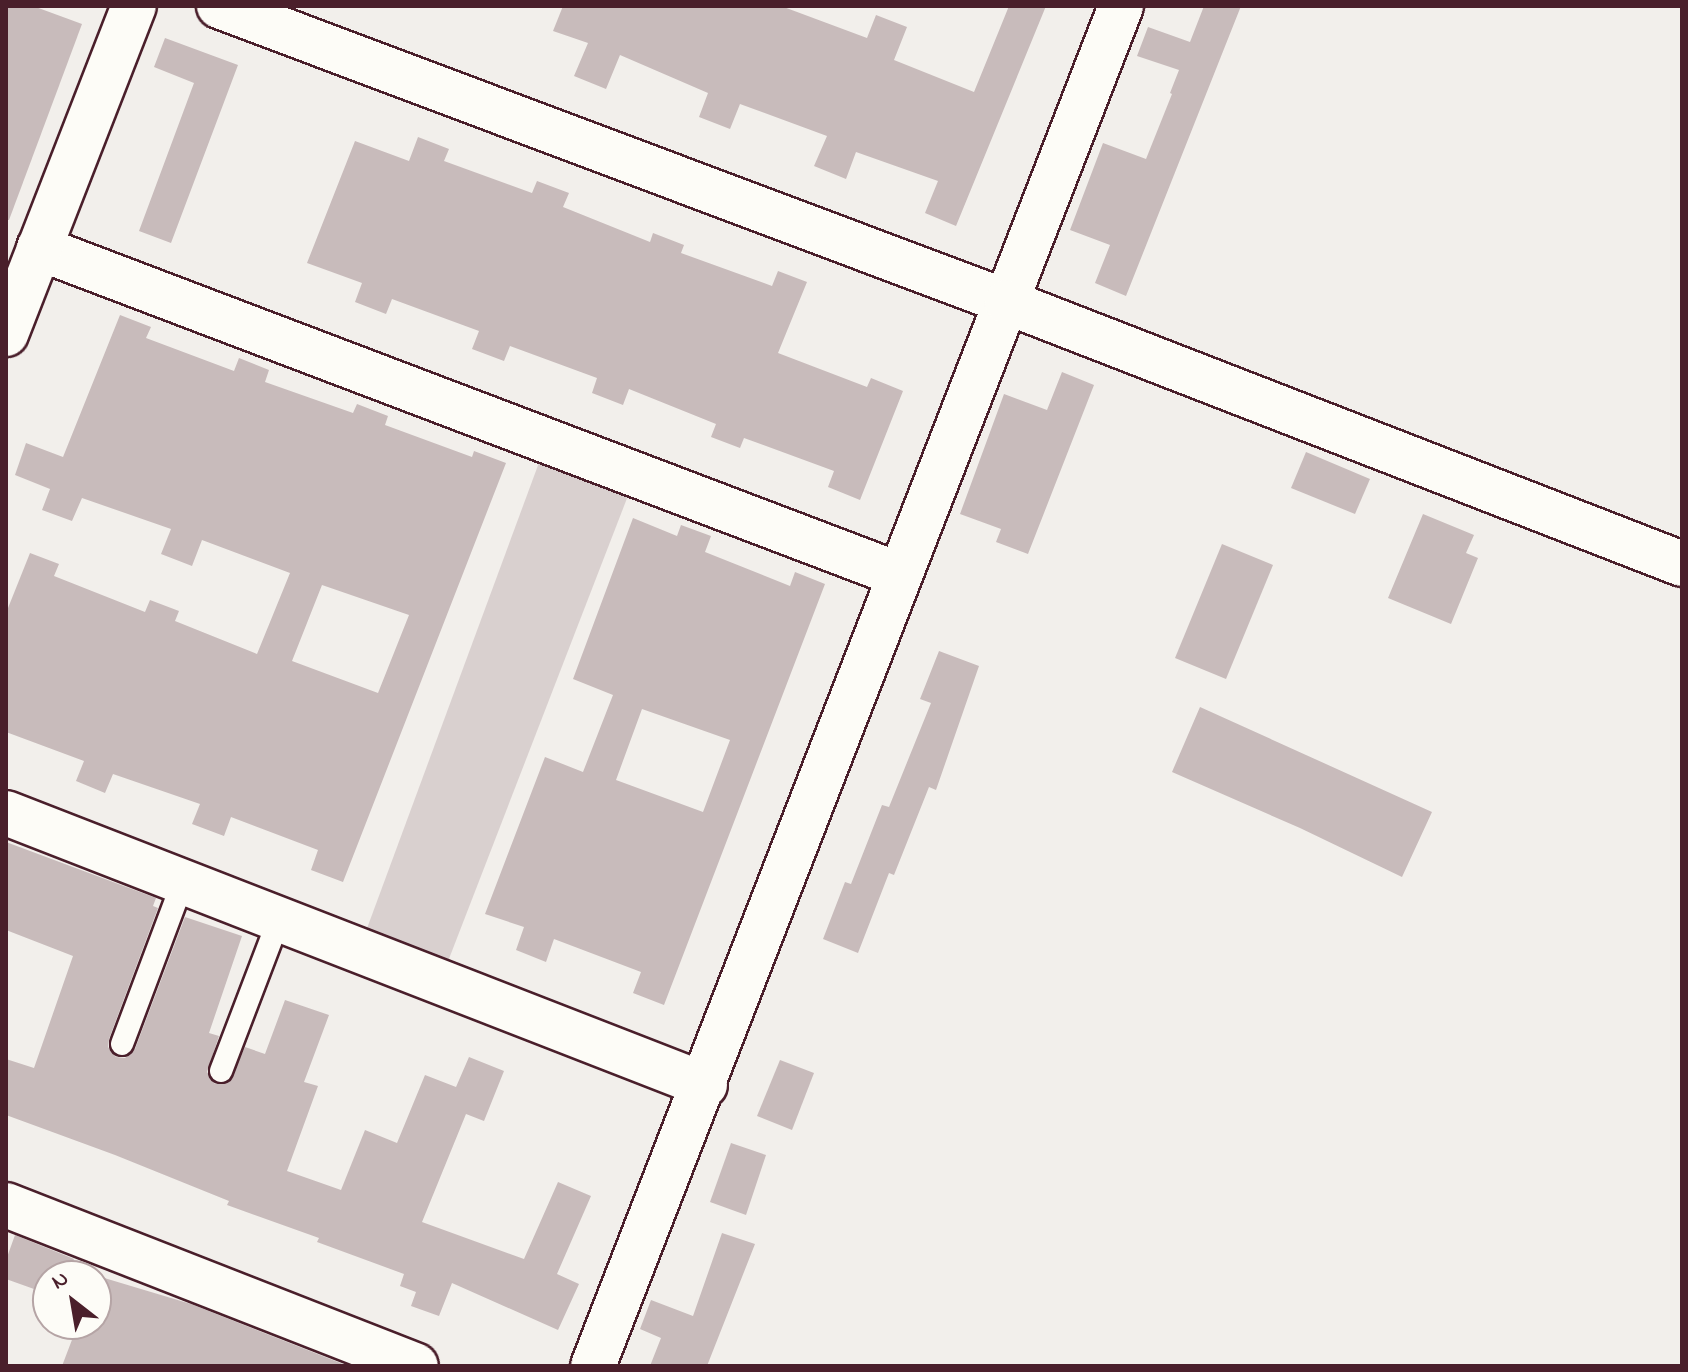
<!DOCTYPE html>
<style>
body{margin:0}
#map{position:relative;width:1688px;height:1372px;overflow:hidden;background:#f2efeb;font-family:"Indie Flower",sans-serif}
div>[style]{position:absolute}
.green>*{inset:0;background:#d9d0cf}
.building>*{inset:0;background:#c8bbbb}
.roads{filter:drop-shadow(2px 0 #4a1f2b) drop-shadow(-2px 0 #4a1f2b) drop-shadow(0 2px #4a1f2b) drop-shadow(0 -2px #4a1f2b)}
.lane>*{height:22px;margin:-11px;padding:0 11px;transform-origin:11px;border-radius:11px;background:#fdfcf7}
.street>*{height:44px;margin:-22px;padding:0 22px;transform-origin:22px;border-radius:22px;background:#fdfcf7}
.secondary>*{height:44px;margin:-22px;padding:0 22px;transform-origin:22px;border-radius:22px;background:#fdfcf7}
span{translate:-50% -50%;white-space:nowrap;text-align:center;line-height:1.15;-webkit-text-stroke:8px #fdfcf7;paint-order:stroke}
.frame{position:absolute;inset:0;border:8px solid #4a1f2b;pointer-events:none}
.north{position:absolute;left:32px;top:1260px;width:80px;height:80px;box-sizing:border-box;background:#fdfcf7;border:2px solid #b5a4a5;border-radius:50%;rotate:329deg;font-size:22px;font-weight:700;line-height:32px;text-align:center;color:#4a1f2b}
.north::after{content:'';display:block;margin:auto;width:28px;height:36px;background:#4a1f2b;clip-path:polygon(50% 0,100% 100%,50% 72%,0 100%)}
</style>
<div id="map">
<div class="green">
<div style="clip-path:polygon(547px 441px,636px 475px,440px 982px,359px 950px)"></div>
</div>
<div class="building">
<div style="clip-path:polygon(6px 6px,33px 6px,82px 24px,9px 220px,6px 220px)"></div>
<div style="clip-path:polygon(563px 6px,781px 6px,867px 38px,876px 15px,907px 27px,894px 60px,974px 92px,1009px 6px,1046px 6px,956px 226px,925px 213px,938px 181px,856px 152px,846px 179px,814px 166px,827px 136px,740px 104px,730px 129px,699px 117px,708px 93px,620px 55px,606px 89px,574px 76px,588px 43px,553px 31px)"></div>
<div style="clip-path:polygon(1204px 6px,1241px 6px,1126px 296px,1095px 283px,1110px 245px,1070px 230px,1103px 143px,1146px 159px,1172px 94px,1170px 93px,1179px 70px,1137px 56px,1148px 27px,1190px 42px)"></div>
<div style="clip-path:polygon(165px 38px,238px 65px,171px 243px,139px 231px,194px 83px,154px 67px)"></div>
<div style="clip-path:polygon(418px 137px,449px 149px,444px 161px,532px 193px,537px 181px,569px 193px,563px 207px,650px 242px,653px 233px,684px 245px,681px 253px,772px 286px,778px 271px,807px 282px,778px 353px,867px 387px,871px 378px,903px 391px,860px 500px,828px 487px,834px 471px,744px 438px,740px 448px,711px 437px,716px 424px,629px 389px,623px 405px,592px 393px,597px 378px,510px 346px,504px 361px,472px 349px,479px 331px,392px 299px,386px 314px,355px 302px,362px 283px,307px 263px,355px 141px,409px 161px)"></div>
<div style="clip-path:polygon(evenodd,120px 315px,151px 327px,146px 338px,234px 371px,239px 358px,269px 370px,265px 382px,353px 413px,357px 404px,388px 416px,385px 425px,472px 457px,474px 451px,506px 463px,343px 882px,311px 870px,318px 850px,231px 817px,224px 836px,192px 824px,200px 804px,113px 774px,105px 793px,76px 781px,84px 761px,6px 732px,6px 613px,30px 553px,59px 564px,54px 576px,145px 612px,150px 600px,179px 611px,175px 621px,257px 654px,290px 573px,202px 540px,192px 566px,161px 554px,171px 529px,82px 498px,72px 521px,42px 510px,50px 489px,15px 475px,26px 443px,63px 457px,120px 315px,322px 585px,409px 615px,378px 693px,292px 661px,322px 585px)"></div>
<div style="clip-path:polygon(1062px 372px,1094px 385px,1028px 554px,996px 542px,1001px 529px,960px 514px,1004px 394px,1047px 410px)"></div>
<div style="clip-path:polygon(1306px 452px,1370px 479px,1355px 514px,1291px 488px)"></div>
<div style="clip-path:polygon(1423px 514px,1474px 535px,1466px 553px,1478px 558px,1451px 624px,1388px 598px)"></div>
<div style="clip-path:polygon(evenodd,633px 518px,677px 536px,681px 525px,711px 536px,705px 552px,790px 586px,795px 572px,825px 584px,664px 1005px,633px 993px,641px 972px,554px 939px,546px 962px,516px 950px,524px 927px,485px 914px,545px 757px,583px 772px,613px 695px,573px 679px,633px 518px,642px 709px,730px 740px,703px 812px,616px 780px,642px 709px)"></div>
<div style="clip-path:polygon(1222px 544px,1273px 565px,1226px 679px,1175px 658px)"></div>
<div style="clip-path:polygon(939px 651px,979px 666px,936px 790px,929px 787px,894px 875px,889px 873px,858px 953px,823px 939px,845px 882px,851px 884px,882px 805px,889px 807px,931px 703px,920px 699px)"></div>
<div style="clip-path:polygon(1200px 707px,1432px 812px,1402px 877px,1300px 828px,1172px 772px)"></div>
<div style="clip-path:polygon(6px 842px,156px 898px,153px 906px,158px 908px,109px 1039px,108px 1047px,116px 1057px,125px 1058px,135px 1049px,185px 917px,242px 936px,209px 1033px,219px 1036px,207px 1072px,215px 1084px,230px 1081px,245px 1047px,265px 1054px,285px 1000px,329px 1015px,304px 1082px,318px 1086px,287px 1171px,341px 1190px,365px 1130px,397px 1143px,425px 1075px,456px 1087px,469px 1057px,504px 1071px,484px 1121px,466px 1114px,422px 1222px,524px 1259px,558px 1182px,591px 1196px,557px 1274px,579px 1284px,558px 1330px,452px 1283px,439px 1316px,411px 1306px,416px 1292px,400px 1286px,404px 1274px,317px 1242px,319px 1238px,227px 1205px,229px 1201px,115px 1155px,6px 1115px,6px 1059px,34px 1068px,73px 956px,6px 930px)"></div>
<div style="clip-path:polygon(780px 1060px,814px 1073px,792px 1130px,757px 1116px)"></div>
<div style="clip-path:polygon(731px 1143px,766px 1155px,746px 1215px,710px 1202px)"></div>
<div style="clip-path:polygon(722px 1233px,755px 1244px,707px 1366px,650px 1366px,661px 1338px,640px 1329px,651px 1300px,693px 1316px)"></div>
<div style="clip-path:polygon(15px 1235px,74px 1259px,71px 1268px,191px 1304px,348px 1366px,62px 1366px,78px 1324px,96px 1324px,96px 1276px,48px 1276px,48px 1294px,6px 1279px,6px 1260px)"></div>
</div>
<div class="roads">
<div class="lane">
<div style="left:122px;top:1044px;width:173px;rotate:-69.4deg"></div>
<div style="left:221px;top:1071px;width:163px;rotate:-69.1deg"></div>
</div>
<div class="street">
<div style="left:39px;top:248px;width:921px;rotate:20.8deg"></div>
<div style="left:6px;top:813px;width:750px;rotate:21.26deg"></div>
<div style="left:6px;top:1205px;width:440px;rotate:21.4deg"></div>
<div style="left:593px;top:1366px;width:1459px;rotate:-68.78deg"></div>
</div>
<div class="secondary">
<div style="left:219px;top:6px;width:842px;rotate:20.59deg"></div>
<div style="left:1007px;top:302px;width:724px;rotate:21.21deg"></div>
<div style="left:6px;top:334px;width:352px;rotate:-68.7deg"></div>
</div>
</div>
<div class="frame"></div>
<div class="north">N</div>
</div>
